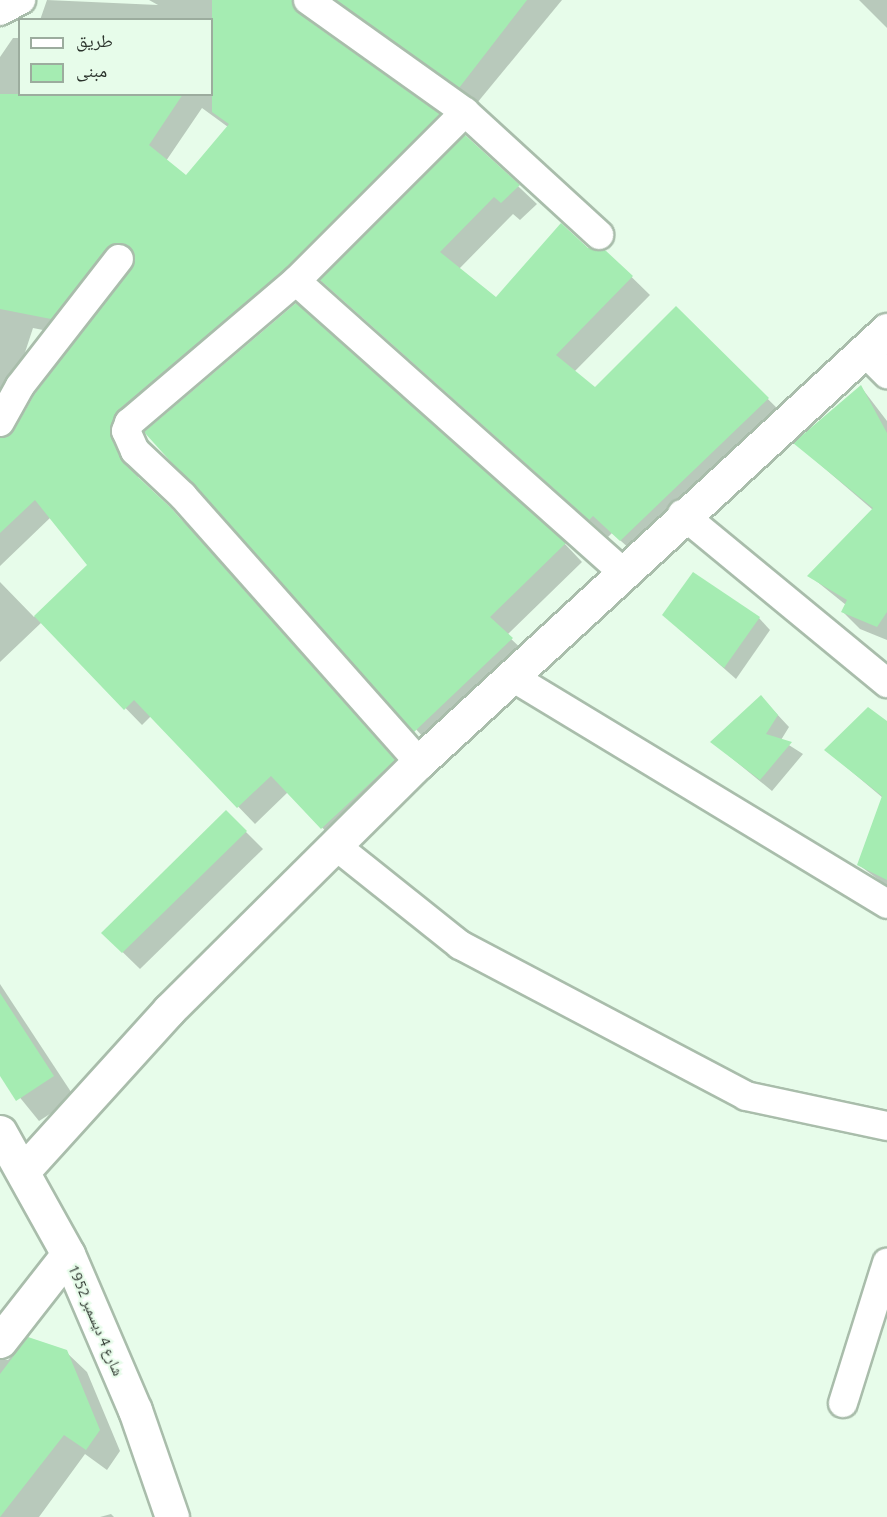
<!DOCTYPE html>
<meta charset="utf-8">
<style>
body{margin:0}
#map{position:relative;width:887px;height:1517px;overflow:hidden;background:#e7fcea;font-family:Ubuntu,"Noto Naskh Arabic",sans-serif}
div>[style]{position:absolute}
.shadow>*{inset:0;background:#0003}
.building>*{inset:0;background:#a5ecb2}
.roads{filter:drop-shadow(2px 0 #a9bdab) drop-shadow(-2px 0 #a9bdab) drop-shadow(0 2px #a9bdab) drop-shadow(0 -2px #a9bdab)}
.street>*{height:28px;margin:-14px;padding:0 14px;transform-origin:14px;border-radius:14px;background:#fff}
.secondary>*{height:33px;margin:-16.5px;padding:0 16.5px;transform-origin:16.5px;border-radius:16.5px;background:#fff}
span{translate:-50% -50%;white-space:nowrap;text-align:center;line-height:1.15;-webkit-text-stroke:4.5px #e7fcea;paint-order:stroke}
.street-label{font-size:15px;color:#2b332c}
.legend{position:absolute;left:18px;top:18px;width:195px;height:78px;box-sizing:border-box;background:#e7fcea;border:2px solid #9cac9e;margin:0;padding:8px 10px;list-style:none;font-size:18px;color:#2b332c}
.legend li{display:flex;align-items:center;gap:12px;height:30px}
.legend b{width:30px;border:2px solid #9cac9e}
</style>
<div id="map">
<div class="shadow">
<div style="clip-path:polygon(evenodd,47px 0,158px 5px,149px 0,326px 0,308px 17px,311px 24px,455px 132px,127px 443px,139px 480px,188px 526px,410px 777px,339px 845px,288px 792px,255px 824px,151px 716px,142px 725px,42px 622px,0 662px,0 582px,34px 617px,89px 565px,51px 517px,0 566px,0 440px,15px 432px,135px 261px,123px 265px,68px 335px,33px 328px,0 429px,0 57px,13px 38px,20px 38px,20px 94px,212px 94px,212px 20px,40px 20px,47px 0,202px 108px,228px 127px,187px 177px,166px 161px,202px 108px)"></div>
<div style="clip-path:polygon(328px 0,562px 0,477px 103px)"></div>
<div style="clip-path:polygon(859px 0,887px 0,887px 28px)"></div>
<div style="clip-path:polygon(466px 137px,537px 204px,520px 220px,513px 214px,459px 269px,496px 299px,588px 249px,605px 251px,650px 295px,574px 372px,595px 389px,676px 308px,786px 417px,640px 558px,612px 533px,608px 537px,322px 280px)"></div>
<div style="clip-path:polygon(861px 387px,887px 421px,887px 640px,860px 629px,843px 612px,846px 605px,810px 576px,873px 510px,795px 443px)"></div>
<div style="clip-path:polygon(147px 432px,565px 544px,582px 562px,507px 635px,529px 656px,433px 748px)"></div>
<div style="clip-path:polygon(759px 618px,770px 630px,736px 679px,676px 626px)"></div>
<div style="clip-path:polygon(761px 697px,789px 727px,781px 740px,803px 754px,772px 791px,712px 742px)"></div>
<div style="clip-path:polygon(887px 725px,887px 886px,859px 865px,883px 798px,826px 750px)"></div>
<div style="clip-path:polygon(226px 812px,263px 849px,140px 969px,103px 933px)"></div>
<div style="clip-path:polygon(0 984px,75px 1098px,39px 1121px,0 1073px)"></div>
<div style="clip-path:polygon(0 1317px,9px 1345px,2px 1359px,8px 1360px,28px 1339px,66px 1352px,87px 1372px,120px 1451px,107px 1470px,85px 1454px,39px 1517px,0 1517px)"></div>
<div style="clip-path:polygon(111px 1514px,114px 1517px,100px 1517px)"></div>
</div>
<div class="building">
<div style="clip-path:polygon(212px 0,292px 0,298px 13px,440px 114px,285px 269px,118px 410px,111px 425px,123px 463px,171px 508px,395px 760px,321px 829px,271px 776px,237px 808px,134px 700px,124px 710px,34px 616px,87px 565px,35px 500px,0 533px,0 438px,14px 430px,34px 395px,135px 261px,129px 246px,112px 244px,51px 319px,0 309px,0 94px,183px 94px,149px 145px,186px 175px,229px 124px,212px 112px)"></div>
<div style="clip-path:polygon(336px 0,527px 0,459px 88px)"></div>
<div style="clip-path:polygon(465px 135px,520px 185px,501px 203px,494px 197px,440px 252px,496px 297px,561px 223px,588px 248px,605px 250px,633px 276px,556px 355px,595px 387px,676px 306px,769px 398px,620px 541px,593px 516px,589px 520px,320px 280px)"></div>
<div style="clip-path:polygon(296px 303px,566px 543px,490px 617px,513px 638px,414px 732px,144px 432px)"></div>
<div style="clip-path:polygon(861px 385px,887px 433px,887px 612px,877px 627px,841px 612px,847px 600px,807px 576px,873px 508px,793px 443px)"></div>
<div style="clip-path:polygon(693px 572px,760px 617px,724px 668px,662px 615px)"></div>
<div style="clip-path:polygon(761px 695px,778px 715px,766px 734px,792px 742px,760px 780px,710px 742px)"></div>
<div style="clip-path:polygon(868px 707px,887px 721px,887px 880px,857px 865px,882px 796px,824px 750px)"></div>
<div style="clip-path:polygon(226px 810px,247px 831px,122px 953px,101px 933px)"></div>
<div style="clip-path:polygon(0 993px,54px 1076px,16px 1101px,0 1076px)"></div>
<div style="clip-path:polygon(28px 1337px,67px 1350px,100px 1430px,86px 1450px,64px 1435px,0 1517px,0 1374px)"></div>
</div>
<div class="roads">
<div class="street">
<div style="left:308px;top:0;width:193px;rotate:35.5deg"></div>
<div style="left:465px;top:112px;width:182px;rotate:42.5deg"></div>
<div style="left:0;top:11px;width:24px;rotate:-28deg"></div>
<div style="left:296px;top:281px;width:436px;rotate:41.7deg"></div>
<div style="left:864px;top:351px;width:33px;rotate:45deg"></div>
<div style="left:0;top:422px;width:41px;rotate:-60.9deg"></div>
<div style="left:20px;top:386px;width:161px;rotate:-52.1deg"></div>
<div style="left:682px;top:514px;width:266px;rotate:39.5deg"></div>
<div style="left:514px;top:678px;width:436px;rotate:31.2deg"></div>
<div style="left:419px;top:762px;width:356px;rotate:-131.6deg"></div>
<div style="left:183px;top:496px;width:66px;rotate:-136.8deg"></div>
<div style="left:135px;top:451px;width:22px;rotate:-114deg"></div>
<div style="left:126px;top:431px;width:9px;rotate:-69deg"></div>
<div style="left:129px;top:423px;width:219px;rotate:-40.4deg"></div>
<div style="left:296px;top:281px;width:239px;rotate:-45deg"></div>
<div style="left:336px;top:846px;width:159px;rotate:38.6deg"></div>
<div style="left:460px;top:945px;width:323px;rotate:27.8deg"></div>
<div style="left:746px;top:1096px;width:144px;rotate:12deg"></div>
<div style="left:843px;top:1403px;width:147px;rotate:-72.6deg"></div>
</div>
<div class="secondary">
<div style="left:0;top:1132px;width:140px;rotate:60.9deg"></div>
<div style="left:68px;top:1254px;width:170px;rotate:66.8deg"></div>
<div style="left:135px;top:1410px;width:113px;rotate:70.9deg"></div>
<div style="left:24px;top:1170px;width:216px;rotate:-47.8deg"></div>
<div style="left:169px;top:1010px;width:352px;rotate:-44.8deg"></div>
<div style="left:419px;top:762px;width:637px;rotate:-42.71deg"></div>
<div style="left:0;top:1341px;width:110px;rotate:-52deg"></div>
</div>
</div>
<div class="street-label">
<span style="left:96px;top:1320px;rotate:67deg">شارع 4 ديسمبر 1952</span>
</div>
<ul class="legend">
<li><b style="height:8px;background:#fff"></b>طريق</li>
<li><b style="height:16px;background:#a5ecb2"></b>مبنى</li>
</ul>
</div>
